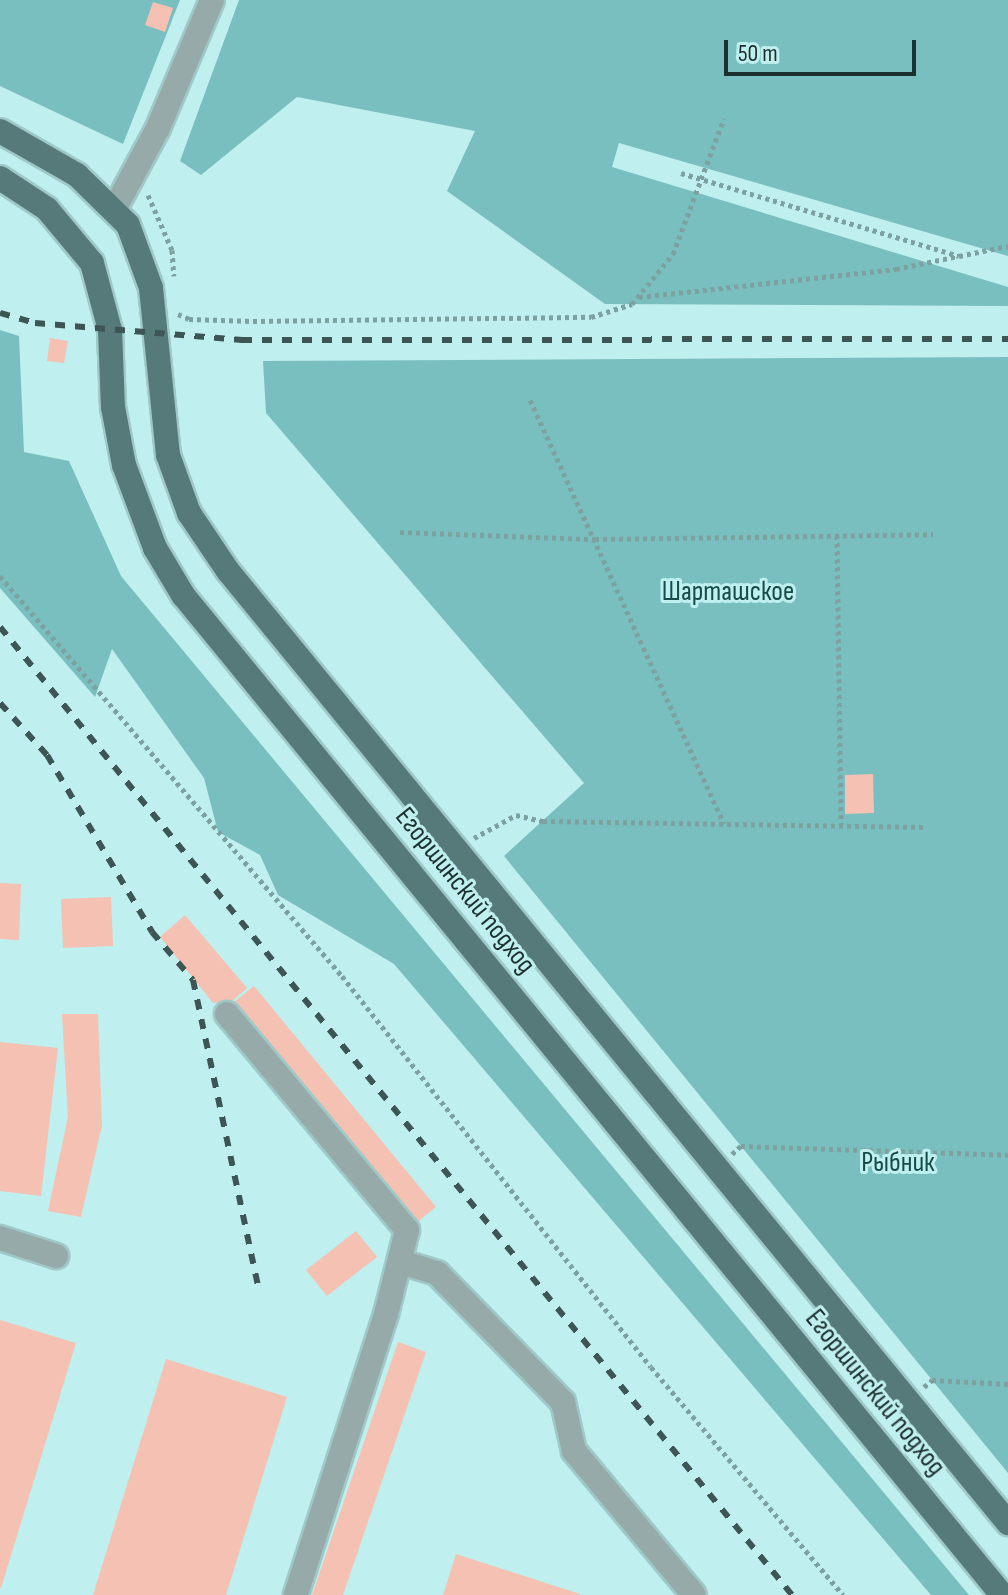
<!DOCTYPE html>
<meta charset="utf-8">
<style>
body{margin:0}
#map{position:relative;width:1008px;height:1595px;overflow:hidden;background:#bfefee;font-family:"Sofia Sans Condensed",sans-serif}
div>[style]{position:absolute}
.green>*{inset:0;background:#7abfbf}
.building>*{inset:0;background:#f5c1b2}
.path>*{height:5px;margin-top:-2.5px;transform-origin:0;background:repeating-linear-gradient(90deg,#7da1a0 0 4px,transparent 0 8px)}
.roads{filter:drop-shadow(2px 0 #9fc9c8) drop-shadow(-2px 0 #9fc9c8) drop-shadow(0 2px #9fc9c8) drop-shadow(0 -2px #9fc9c8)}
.minor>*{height:24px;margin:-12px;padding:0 12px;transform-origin:12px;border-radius:12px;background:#97aaaa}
.major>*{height:24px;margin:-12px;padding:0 12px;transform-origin:12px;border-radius:12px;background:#557a79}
.rail>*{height:6px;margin-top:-3px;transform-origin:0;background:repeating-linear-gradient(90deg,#3d5555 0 10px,transparent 0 20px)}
span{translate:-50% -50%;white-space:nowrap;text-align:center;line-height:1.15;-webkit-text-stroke:6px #bfefee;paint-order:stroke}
.park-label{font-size:28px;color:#154b4b}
.street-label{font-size:28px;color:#1d3030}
.scale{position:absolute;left:724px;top:40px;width:192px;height:36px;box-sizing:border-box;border:4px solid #1d3030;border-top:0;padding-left:10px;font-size:24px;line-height:28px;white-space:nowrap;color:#1d3030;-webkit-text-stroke:6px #bfefee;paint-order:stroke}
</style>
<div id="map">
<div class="green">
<div style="clip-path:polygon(0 0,180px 0,123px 144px,0 86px)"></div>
<div style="clip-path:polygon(239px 0,1008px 0,1008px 256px,619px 143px,612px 167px,1008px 287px,1008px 306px,605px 304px,447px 191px,475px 131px,297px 97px,201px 175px,180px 161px)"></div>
<div style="clip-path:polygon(0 330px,19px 336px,24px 452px,69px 461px,121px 576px,969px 1595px,931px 1595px,394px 964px,278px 895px,260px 855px,218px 832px,204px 778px,112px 649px,95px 697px,0 588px)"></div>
<div style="clip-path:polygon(1008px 357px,1008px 1473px,504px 856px,584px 783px,266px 413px,263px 361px)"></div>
</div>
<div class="building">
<div style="clip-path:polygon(153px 2px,173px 8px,165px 32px,145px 25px)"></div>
<div style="clip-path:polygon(50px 338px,68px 341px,64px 363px,47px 361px)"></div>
<div style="clip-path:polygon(873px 774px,874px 813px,845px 814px,845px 775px)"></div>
<div style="clip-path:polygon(0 883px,21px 884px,19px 940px,0 939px)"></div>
<div style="clip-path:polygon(111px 897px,113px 946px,63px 948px,61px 899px)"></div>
<div style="clip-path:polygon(185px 915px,247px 988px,232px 1001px,213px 1003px,160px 937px)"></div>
<div style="clip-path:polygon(254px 986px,436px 1207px,415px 1224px,233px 1003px)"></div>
<div style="clip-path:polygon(62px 1014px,98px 1014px,102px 1125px,81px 1217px,48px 1211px,68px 1117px)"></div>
<div style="clip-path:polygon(0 1042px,58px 1048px,41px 1196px,0 1191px)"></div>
<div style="clip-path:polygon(356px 1231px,377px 1257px,327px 1296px,306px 1270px)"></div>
<div style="clip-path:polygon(0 1320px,76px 1343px,1px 1588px,0 1588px)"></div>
<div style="clip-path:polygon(398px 1342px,426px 1352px,343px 1595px,312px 1595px)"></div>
<div style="clip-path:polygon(166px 1359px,287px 1397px,226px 1595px,93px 1595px)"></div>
<div style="clip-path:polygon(456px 1554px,580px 1594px,580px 1595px,443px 1595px)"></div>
</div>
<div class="path">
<div style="left:681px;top:173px;width:290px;rotate:16.6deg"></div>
<div style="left:959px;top:256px;width:50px;rotate:-11.5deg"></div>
<div style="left:148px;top:195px;width:60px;rotate:66.4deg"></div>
<div style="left:172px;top:250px;width:26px;rotate:86deg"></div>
<div style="left:639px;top:297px;width:259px;rotate:-6.2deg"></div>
<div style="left:896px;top:269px;width:63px;rotate:-11.8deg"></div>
<div style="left:178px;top:314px;width:12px;rotate:24deg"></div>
<div style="left:189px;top:319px;width:64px;rotate:1.8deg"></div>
<div style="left:253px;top:321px;width:338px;rotate:-0.7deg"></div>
<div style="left:591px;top:317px;width:43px;rotate:-17.6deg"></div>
<div style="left:632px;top:304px;width:65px;rotate:-50.6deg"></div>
<div style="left:673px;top:254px;width:145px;rotate:-69.4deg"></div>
<div style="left:530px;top:400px;width:466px;rotate:65.4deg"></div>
<div style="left:400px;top:532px;width:195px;rotate:2.1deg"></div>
<div style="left:595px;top:539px;width:338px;rotate:-0.8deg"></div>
<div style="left:837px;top:535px;width:290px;rotate:89.2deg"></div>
<div style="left:0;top:576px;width:526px;rotate:49.47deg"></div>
<div style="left:342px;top:976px;width:498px;rotate:51.7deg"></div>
<div style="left:651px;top:1367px;width:298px;rotate:49.9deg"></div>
<div style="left:474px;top:838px;width:48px;rotate:-28.7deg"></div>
<div style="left:516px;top:815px;width:28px;rotate:13deg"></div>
<div style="left:543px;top:821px;width:384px;rotate:0.9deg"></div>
<div style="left:732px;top:1154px;width:12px;rotate:-42deg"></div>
<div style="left:741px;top:1146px;width:267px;rotate:1.9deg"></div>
<div style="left:924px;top:1387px;width:11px;rotate:-41deg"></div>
<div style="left:932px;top:1380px;width:76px;rotate:3deg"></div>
</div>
<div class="roads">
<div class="minor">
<div style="left:115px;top:208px;width:91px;rotate:-61.7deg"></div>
<div style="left:158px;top:128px;width:139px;rotate:-67.1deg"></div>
<div style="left:227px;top:1014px;width:281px;rotate:50.2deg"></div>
<div style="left:407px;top:1230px;width:87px;rotate:104deg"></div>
<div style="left:386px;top:1314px;width:295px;rotate:107.8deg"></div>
<div style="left:0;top:1238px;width:59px;rotate:17.8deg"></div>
<div style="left:401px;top:1262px;width:38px;rotate:17deg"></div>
<div style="left:437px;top:1273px;width:180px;rotate:45.7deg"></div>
<div style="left:563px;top:1402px;width:50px;rotate:77.3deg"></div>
<div style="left:574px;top:1451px;width:187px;rotate:50.2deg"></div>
</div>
<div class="major">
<div style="left:0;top:131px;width:89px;rotate:29.7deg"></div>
<div style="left:77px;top:175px;width:71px;rotate:44.4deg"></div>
<div style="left:128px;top:225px;width:67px;rotate:69.9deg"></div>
<div style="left:151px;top:288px;width:168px;rotate:84.2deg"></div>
<div style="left:168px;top:455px;width:62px;rotate:70.1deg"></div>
<div style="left:189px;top:513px;width:70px;rotate:56.1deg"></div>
<div style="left:228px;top:571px;width:1231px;rotate:50.67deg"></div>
<div style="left:0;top:178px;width:56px;rotate:33.4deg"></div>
<div style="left:47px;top:209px;width:70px;rotate:50.2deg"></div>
<div style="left:92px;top:263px;width:69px;rotate:75deg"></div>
<div style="left:110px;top:330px;width:77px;rotate:87.8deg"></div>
<div style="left:113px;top:407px;width:59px;rotate:79.3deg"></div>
<div style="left:124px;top:465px;width:89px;rotate:69.5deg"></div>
<div style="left:155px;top:548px;width:55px;rotate:59.2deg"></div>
<div style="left:183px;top:595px;width:1293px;rotate:50.68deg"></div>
</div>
</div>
<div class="rail">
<div style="left:0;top:313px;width:36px;rotate:16deg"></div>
<div style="left:35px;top:323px;width:208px;rotate:4.7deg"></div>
<div style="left:242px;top:340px;width:766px;rotate:-0.07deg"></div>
<div style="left:0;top:627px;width:1251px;rotate:50.71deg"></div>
<div style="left:0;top:703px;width:70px;rotate:47.9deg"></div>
<div style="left:47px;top:755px;width:206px;rotate:59.3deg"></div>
<div style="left:152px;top:932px;width:63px;rotate:49.5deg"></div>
<div style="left:193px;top:980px;width:317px;rotate:78deg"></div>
</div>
<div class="park-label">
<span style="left:728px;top:592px">Шарташское</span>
<span style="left:898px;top:1163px">Рыбник</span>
</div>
<div class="street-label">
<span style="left:465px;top:891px;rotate:51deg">Егоршинский подход</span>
<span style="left:875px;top:1393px;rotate:51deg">Егоршинский подход</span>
</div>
<div class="scale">50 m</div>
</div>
